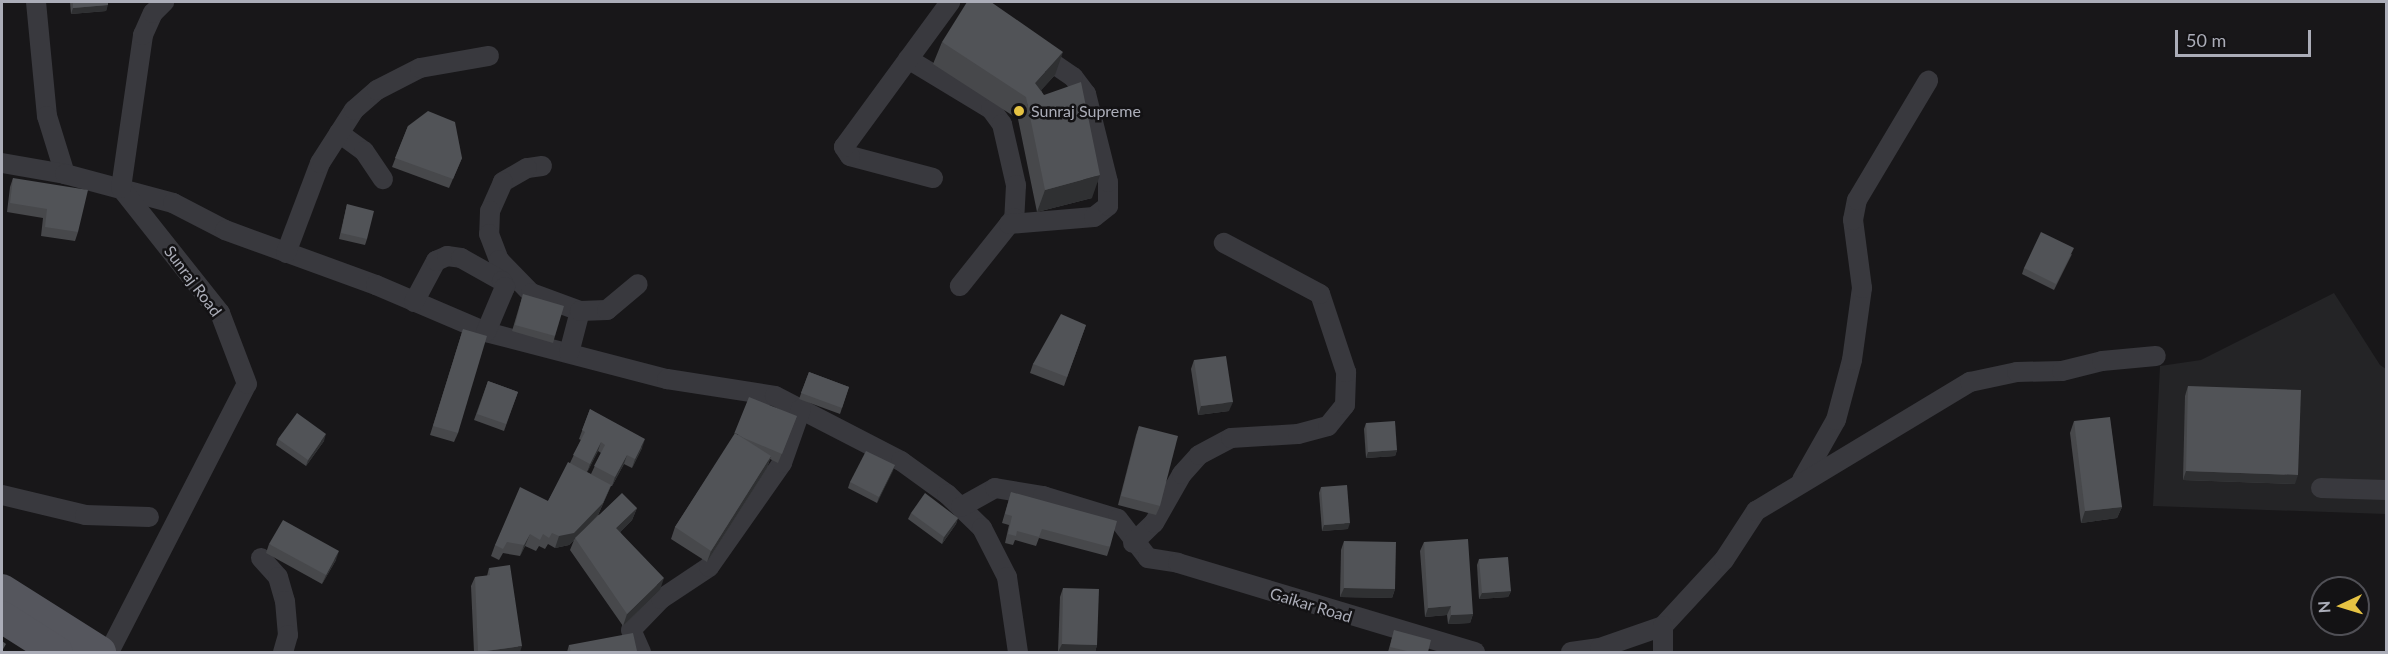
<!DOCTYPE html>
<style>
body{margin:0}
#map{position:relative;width:2388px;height:654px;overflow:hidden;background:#181719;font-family:Lato,sans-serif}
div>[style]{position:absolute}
.built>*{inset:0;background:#242426}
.minor>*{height:20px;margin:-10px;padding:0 10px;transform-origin:10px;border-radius:10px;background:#39393e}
.primary>*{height:32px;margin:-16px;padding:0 16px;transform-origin:16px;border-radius:16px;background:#55565d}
.wall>*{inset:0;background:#47484b}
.shaded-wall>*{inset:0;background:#2f3032}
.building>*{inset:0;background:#515357}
.dots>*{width:16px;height:16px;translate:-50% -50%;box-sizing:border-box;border:3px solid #131214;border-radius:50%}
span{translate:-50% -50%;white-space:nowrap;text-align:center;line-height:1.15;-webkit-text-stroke:5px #131214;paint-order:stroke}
.poi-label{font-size:16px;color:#abadb8}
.left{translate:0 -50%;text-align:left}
.street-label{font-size:16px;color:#abadb8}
.frame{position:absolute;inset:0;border:3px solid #abadb8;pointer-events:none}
.north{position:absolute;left:2310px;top:576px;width:60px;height:60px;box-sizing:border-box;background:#131214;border:2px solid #505056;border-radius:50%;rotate:266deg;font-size:16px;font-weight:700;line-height:24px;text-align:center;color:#abadb8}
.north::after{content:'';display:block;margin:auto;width:21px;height:27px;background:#e6c343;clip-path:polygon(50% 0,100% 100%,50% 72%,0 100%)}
.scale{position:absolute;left:2175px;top:30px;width:136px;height:27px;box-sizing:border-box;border:3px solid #abadb8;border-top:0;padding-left:8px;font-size:18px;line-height:21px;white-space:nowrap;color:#abadb8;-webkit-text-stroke:4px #131214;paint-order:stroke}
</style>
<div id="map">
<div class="built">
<div style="clip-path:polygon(2334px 293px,2380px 365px,2386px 369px,2386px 514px,2153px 506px,2160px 366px,2201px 360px)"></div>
</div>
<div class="minor">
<div style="left:36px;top:2px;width:115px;rotate:84.5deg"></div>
<div style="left:47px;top:116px;width:61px;rotate:72.8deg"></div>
<div style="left:908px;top:59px;width:97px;rotate:31.1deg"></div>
<div style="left:991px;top:109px;width:19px;rotate:54deg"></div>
<div style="left:1002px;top:124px;width:63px;rotate:77.1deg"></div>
<div style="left:1016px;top:185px;width:33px;rotate:93deg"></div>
<div style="left:1014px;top:218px;width:87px;rotate:128.5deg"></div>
<div style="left:339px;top:133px;width:31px;rotate:36deg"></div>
<div style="left:364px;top:151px;width:34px;rotate:56deg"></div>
<div style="left:2px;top:163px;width:64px;rotate:9.9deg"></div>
<div style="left:65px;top:174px;width:112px;rotate:15deg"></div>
<div style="left:173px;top:203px;width:59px;rotate:27.4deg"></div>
<div style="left:225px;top:230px;width:161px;rotate:20deg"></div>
<div style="left:376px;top:285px;width:120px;rotate:23.1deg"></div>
<div style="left:486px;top:332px;width:187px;rotate:14.6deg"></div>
<div style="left:667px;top:379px;width:109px;rotate:8.9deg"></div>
<div style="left:775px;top:396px;width:142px;rotate:27.3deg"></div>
<div style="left:901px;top:461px;width:57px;rotate:35.7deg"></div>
<div style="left:947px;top:494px;width:49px;rotate:44.2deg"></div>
<div style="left:982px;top:528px;width:55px;rotate:63deg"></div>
<div style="left:1007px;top:577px;width:76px;rotate:81.7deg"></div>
<div style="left:542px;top:166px;width:15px;rotate:172deg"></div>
<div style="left:527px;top:168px;width:28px;rotate:150deg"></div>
<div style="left:503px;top:182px;width:32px;rotate:114deg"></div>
<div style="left:490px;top:211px;width:23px;rotate:92deg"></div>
<div style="left:489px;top:234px;width:28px;rotate:69deg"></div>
<div style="left:499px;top:260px;width:46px;rotate:45.9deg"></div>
<div style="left:531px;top:293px;width:52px;rotate:20.2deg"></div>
<div style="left:580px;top:311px;width:43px;rotate:104.7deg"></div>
<div style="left:933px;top:178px;width:86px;rotate:-165.2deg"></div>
<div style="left:850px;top:156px;width:11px;rotate:-124deg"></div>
<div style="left:844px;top:147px;width:180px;rotate:-53.8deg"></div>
<div style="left:1009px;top:224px;width:85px;rotate:-4.7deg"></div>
<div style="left:1094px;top:217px;width:18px;rotate:-38deg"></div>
<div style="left:1108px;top:206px;width:24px;rotate:-90deg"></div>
<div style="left:1108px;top:182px;width:91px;rotate:-104deg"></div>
<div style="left:1086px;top:94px;width:21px;rotate:-127deg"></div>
<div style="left:1073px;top:77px;width:42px;rotate:-145.6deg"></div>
<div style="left:286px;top:253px;width:96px;rotate:-69.3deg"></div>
<div style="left:320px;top:163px;width:63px;rotate:-57.3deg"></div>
<div style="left:354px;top:110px;width:30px;rotate:-41deg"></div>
<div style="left:377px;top:90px;width:48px;rotate:-27.1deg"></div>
<div style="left:420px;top:68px;width:70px;rotate:-9.9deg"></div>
<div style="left:414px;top:302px;width:47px;rotate:-61.8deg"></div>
<div style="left:436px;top:261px;width:12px;rotate:-24deg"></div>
<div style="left:447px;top:256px;width:14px;rotate:8deg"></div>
<div style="left:461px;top:258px;width:47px;rotate:29.3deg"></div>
<div style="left:502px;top:281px;width:7px;rotate:63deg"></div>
<div style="left:505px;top:287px;width:49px;rotate:112.9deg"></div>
<div style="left:580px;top:311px;width:27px;rotate:-2deg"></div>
<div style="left:607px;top:310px;width:40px;rotate:-40deg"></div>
<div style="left:1802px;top:480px;width:69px;rotate:-60.5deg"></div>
<div style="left:1836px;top:420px;width:62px;rotate:-75.1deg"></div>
<div style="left:1852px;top:360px;width:73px;rotate:-82.1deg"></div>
<div style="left:1862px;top:288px;width:69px;rotate:-97.5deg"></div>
<div style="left:1853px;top:220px;width:20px;rotate:-79deg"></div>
<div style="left:1857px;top:200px;width:139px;rotate:-59.2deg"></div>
<div style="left:2321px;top:488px;width:65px;rotate:1.8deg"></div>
<div style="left:2px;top:495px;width:85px;rotate:13.5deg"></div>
<div style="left:85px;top:515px;width:64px;rotate:1.8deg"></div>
<div style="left:961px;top:507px;width:39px;rotate:-29deg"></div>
<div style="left:995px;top:488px;width:49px;rotate:9.5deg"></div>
<div style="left:1043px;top:496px;width:78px;rotate:17deg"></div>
<div style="left:1118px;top:519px;width:49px;rotate:52.4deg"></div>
<div style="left:1148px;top:558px;width:30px;rotate:9deg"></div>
<div style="left:1178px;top:563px;width:310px;rotate:16.7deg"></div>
<div style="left:1133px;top:543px;width:29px;rotate:-44deg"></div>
<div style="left:1154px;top:523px;width:56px;rotate:-60.3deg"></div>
<div style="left:1182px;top:474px;width:25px;rotate:-48deg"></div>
<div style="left:1199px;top:455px;width:36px;rotate:-28deg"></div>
<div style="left:1231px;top:438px;width:67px;rotate:-3.4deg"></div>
<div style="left:1298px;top:434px;width:31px;rotate:-15deg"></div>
<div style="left:1328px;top:426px;width:27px;rotate:-51deg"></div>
<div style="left:1345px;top:405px;width:33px;rotate:-88deg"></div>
<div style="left:1346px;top:372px;width:82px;rotate:-108.4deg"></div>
<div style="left:1320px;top:294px;width:109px;rotate:-152deg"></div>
<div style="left:261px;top:558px;width:25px;rotate:48deg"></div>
<div style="left:278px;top:577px;width:25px;rotate:74deg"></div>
<div style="left:285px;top:601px;width:34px;rotate:85deg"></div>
<div style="left:288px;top:635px;width:18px;rotate:106deg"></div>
<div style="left:109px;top:652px;width:301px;rotate:-62.8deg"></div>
<div style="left:247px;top:384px;width:76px;rotate:-110.8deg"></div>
<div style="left:220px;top:313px;width:159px;rotate:-128.4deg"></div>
<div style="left:121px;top:188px;width:155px;rotate:-81.8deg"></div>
<div style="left:143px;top:35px;width:24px;rotate:-66deg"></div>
<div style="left:153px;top:13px;width:16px;rotate:-45deg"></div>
<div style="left:641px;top:652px;width:24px;rotate:-114deg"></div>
<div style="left:631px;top:630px;width:43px;rotate:-45.9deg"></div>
<div style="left:661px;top:599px;width:58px;rotate:-33.7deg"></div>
<div style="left:709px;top:567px;width:127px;rotate:-54.9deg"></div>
<div style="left:782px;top:463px;width:57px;rotate:-70.6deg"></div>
<div style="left:1571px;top:652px;width:29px;rotate:-8deg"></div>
<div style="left:1600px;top:648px;width:67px;rotate:-19.2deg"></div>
<div style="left:1663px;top:626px;width:90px;rotate:-47.3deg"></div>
<div style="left:1724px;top:560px;width:59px;rotate:-56.9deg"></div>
<div style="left:1756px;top:511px;width:250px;rotate:-31.1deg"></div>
<div style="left:1970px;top:382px;width:48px;rotate:-12deg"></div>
<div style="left:2017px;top:372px;width:45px;rotate:-1.3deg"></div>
<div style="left:2062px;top:371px;width:41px;rotate:-14deg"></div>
<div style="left:2102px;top:361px;width:54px;rotate:-5.3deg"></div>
<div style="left:1663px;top:652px;width:26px;rotate:-90deg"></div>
</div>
<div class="primary">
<div style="left:2px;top:590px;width:116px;rotate:32.3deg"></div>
<div style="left:2px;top:617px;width:65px;rotate:32.5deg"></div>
</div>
<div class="wall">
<div style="clip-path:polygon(70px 2px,108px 2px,106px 11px,71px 14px)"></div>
<div style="clip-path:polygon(942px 42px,1055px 75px,1041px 90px,1092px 198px,1037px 212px,1018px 119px,933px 64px)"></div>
<div style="clip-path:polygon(408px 126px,462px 158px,449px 188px,392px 167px)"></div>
<div style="clip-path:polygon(13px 178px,78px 232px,75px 241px,41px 236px,43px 218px,7px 212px,10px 187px)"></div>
<div style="clip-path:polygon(347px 204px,367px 239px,365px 245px,339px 239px)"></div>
<div style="clip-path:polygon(2072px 254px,2054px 290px,2022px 274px,2024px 268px)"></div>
<div style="clip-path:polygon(523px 294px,555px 336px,553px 343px,512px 331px)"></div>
<div style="clip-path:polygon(1086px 325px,1064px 386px,1030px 373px,1033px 364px)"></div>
<div style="clip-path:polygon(463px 329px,458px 433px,454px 442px,430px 435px)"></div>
<div style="clip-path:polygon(1194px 360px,1229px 411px,1198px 415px,1191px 369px)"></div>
<div style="clip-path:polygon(809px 372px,849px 387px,840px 414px,799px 399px)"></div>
<div style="clip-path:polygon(488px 381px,518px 392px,504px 431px,474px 420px)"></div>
<div style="clip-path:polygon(2188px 386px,2295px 484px,2183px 480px,2185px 396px)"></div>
<div style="clip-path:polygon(evenodd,590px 409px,642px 448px,632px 468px,624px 464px,612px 486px,611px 486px,598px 515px,637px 508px,632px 520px,620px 532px,660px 590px,623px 626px,570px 550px,574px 540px,569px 545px,555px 548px,548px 544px,545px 549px,539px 546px,536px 551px,525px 546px,520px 556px,503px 553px,499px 560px,491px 556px,495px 545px,548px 501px,570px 463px,581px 440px,579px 439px,590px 409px,598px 451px,601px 453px,591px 474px,587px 472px,598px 451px)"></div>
<div style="clip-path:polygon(797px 416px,778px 463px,770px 459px,767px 468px,707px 562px,671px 539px,675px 527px,734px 436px)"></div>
<div style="clip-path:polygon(2074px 421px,2122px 507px,2117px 518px,2081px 523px,2070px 433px)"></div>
<div style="clip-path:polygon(1366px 423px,1397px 450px,1395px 456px,1366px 458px,1364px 429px)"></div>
<div style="clip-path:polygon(1139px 426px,1160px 506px,1156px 515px,1118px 505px,1136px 435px)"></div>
<div style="clip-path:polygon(278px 439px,324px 441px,306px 466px,276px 445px)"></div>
<div style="clip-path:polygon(895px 465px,877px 503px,848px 488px,850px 482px)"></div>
<div style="clip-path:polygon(1321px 487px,1348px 529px,1322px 531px,1319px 493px)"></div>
<div style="clip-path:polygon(1011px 492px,1110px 547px,1107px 556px,1039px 538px,1036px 546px,1015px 540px,1013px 545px,1005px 543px,1009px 525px,1002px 523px)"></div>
<div style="clip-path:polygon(911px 513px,958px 518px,956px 524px,942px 544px,908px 519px)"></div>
<div style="clip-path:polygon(1344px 541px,1395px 589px,1392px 598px,1340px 597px,1341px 550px)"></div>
<div style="clip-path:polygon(1424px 542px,1473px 614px,1470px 623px,1448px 624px,1447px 615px,1425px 617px,1420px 551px)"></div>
<div style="clip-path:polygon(269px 544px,336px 560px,322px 584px,266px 553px)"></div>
<div style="clip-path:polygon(1479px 559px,1511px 591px,1508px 597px,1479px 599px,1477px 565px)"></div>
<div style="clip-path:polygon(489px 568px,520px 652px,474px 652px,471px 586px,475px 577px,487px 576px)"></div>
<div style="clip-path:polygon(1063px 588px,1097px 645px,1095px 652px,1058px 652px,1060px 597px)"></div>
<div style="clip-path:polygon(1394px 630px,1428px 652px,1388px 652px)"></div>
<div style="clip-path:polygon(569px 645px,637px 651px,640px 652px,567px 652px)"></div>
</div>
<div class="shaded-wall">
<div style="clip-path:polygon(108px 5px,106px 11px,71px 14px,73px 8px)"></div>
<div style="clip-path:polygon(1063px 52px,1055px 75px,1027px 106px,1035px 83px)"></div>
<div style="clip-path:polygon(1100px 175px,1092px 198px,1037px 212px,1045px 190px)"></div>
<div style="clip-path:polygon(1233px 402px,1229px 411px,1198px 415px,1201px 406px)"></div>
<div style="clip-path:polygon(326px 434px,324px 441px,306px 466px,308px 460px)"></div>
<div style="clip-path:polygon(645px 439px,642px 448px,632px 468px,635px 459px)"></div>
<div style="clip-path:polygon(601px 442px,598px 451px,587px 473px,590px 464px)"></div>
<div style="clip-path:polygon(1397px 450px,1395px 456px,1366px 458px,1368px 452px)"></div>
<div style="clip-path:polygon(627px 455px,624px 464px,612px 486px,615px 477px)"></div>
<div style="clip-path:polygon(771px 456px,767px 468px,707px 562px,711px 551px)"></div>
<div style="clip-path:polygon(895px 465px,893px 471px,877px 503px,879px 497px)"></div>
<div style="clip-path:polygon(2186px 471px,2298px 475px,2295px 484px,2183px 480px)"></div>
<div style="clip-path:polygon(611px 485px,598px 515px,569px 545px,555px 548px,559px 536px)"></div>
<div style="clip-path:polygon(2122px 507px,2117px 518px,2081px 523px,2085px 511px)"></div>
<div style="clip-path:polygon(637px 508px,632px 520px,612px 540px,616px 528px)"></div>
<div style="clip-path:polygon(958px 518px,956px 524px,942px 544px,944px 537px)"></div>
<div style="clip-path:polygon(1350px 523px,1348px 529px,1322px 531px,1324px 525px)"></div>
<div style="clip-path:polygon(530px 534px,525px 546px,520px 556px,524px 545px)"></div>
<div style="clip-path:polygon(339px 551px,336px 560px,322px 584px,326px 575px)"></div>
<div style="clip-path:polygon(664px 578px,660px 590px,623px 626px,627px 614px)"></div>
<div style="clip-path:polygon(1344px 588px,1395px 589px,1392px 598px,1340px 597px)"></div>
<div style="clip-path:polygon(1511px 591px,1508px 597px,1479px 599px,1482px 593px)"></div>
<div style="clip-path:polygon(1451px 606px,1447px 615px,1425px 617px,1428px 608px)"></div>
<div style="clip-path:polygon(1473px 614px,1470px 623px,1448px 624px,1451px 615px)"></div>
<div style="clip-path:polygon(1062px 644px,1097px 645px,1095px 652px,1058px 652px)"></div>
<div style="clip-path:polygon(522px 646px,520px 652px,479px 652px)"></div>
</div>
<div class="building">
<div style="clip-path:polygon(73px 2px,108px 2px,108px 5px,73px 8px)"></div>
<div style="clip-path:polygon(967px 2px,991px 2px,1063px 52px,1035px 83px,1044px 95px,1081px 82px,1100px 175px,1045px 190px,1026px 97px,942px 42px)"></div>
<div style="clip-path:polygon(428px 111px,455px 122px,462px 158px,453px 179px,395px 158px,408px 126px)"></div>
<div style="clip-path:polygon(13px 178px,88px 190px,78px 232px,45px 227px,47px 209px,10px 203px)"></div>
<div style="clip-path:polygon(347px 204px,374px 211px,367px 239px,341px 233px)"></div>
<div style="clip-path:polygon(2041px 232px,2074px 248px,2056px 284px,2024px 268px)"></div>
<div style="clip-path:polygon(523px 294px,564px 306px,555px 336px,515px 325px)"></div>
<div style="clip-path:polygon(1061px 314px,1086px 325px,1067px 377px,1033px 364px)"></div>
<div style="clip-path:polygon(463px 329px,487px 336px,458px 433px,433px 426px)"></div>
<div style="clip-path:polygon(1226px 356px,1233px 402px,1201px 406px,1194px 360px)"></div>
<div style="clip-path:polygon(809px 372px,849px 387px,842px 408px,801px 393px)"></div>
<div style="clip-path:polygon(488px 381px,518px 392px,506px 424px,477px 414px)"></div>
<div style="clip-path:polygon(2188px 386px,2301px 390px,2298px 475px,2186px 471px)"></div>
<div style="clip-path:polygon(749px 397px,797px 416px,782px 454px,744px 438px,735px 433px,734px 434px)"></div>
<div style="clip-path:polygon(590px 409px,645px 439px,635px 459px,627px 455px,615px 477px,594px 466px,605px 445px,601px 442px,590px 464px,573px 455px,585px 432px,582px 430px)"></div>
<div style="clip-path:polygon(297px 413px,326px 434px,308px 460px,278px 439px)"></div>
<div style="clip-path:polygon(2110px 417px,2122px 507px,2085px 511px,2074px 421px)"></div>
<div style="clip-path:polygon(1395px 421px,1397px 450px,1368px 452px,1366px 423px)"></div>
<div style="clip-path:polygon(1139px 426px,1178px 436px,1160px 506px,1121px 496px)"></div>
<div style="clip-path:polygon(735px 433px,771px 456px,711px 551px,675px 527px)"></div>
<div style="clip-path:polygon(866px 451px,895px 465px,879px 497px,850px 482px)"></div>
<div style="clip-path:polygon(568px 462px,611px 485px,603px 503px,574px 533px,559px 536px,552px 533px,549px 538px,543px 534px,540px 540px,530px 534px,524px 545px,507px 542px,503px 549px,495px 545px,520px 487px,548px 501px)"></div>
<div style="clip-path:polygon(1347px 485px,1350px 523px,1324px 525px,1321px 487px)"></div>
<div style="clip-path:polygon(1011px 492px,1117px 521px,1110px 547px,1042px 529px,1039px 537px,1017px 531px,1016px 536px,1008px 534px,1012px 516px,1005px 514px)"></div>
<div style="clip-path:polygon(622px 493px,637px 508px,616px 528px,664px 578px,627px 614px,575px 538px)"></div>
<div style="clip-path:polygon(925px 493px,958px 518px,944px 537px,911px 513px)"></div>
<div style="clip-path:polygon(283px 520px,339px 551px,326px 575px,269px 544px)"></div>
<div style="clip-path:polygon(1468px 539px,1473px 614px,1451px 615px,1451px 606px,1428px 608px,1424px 542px)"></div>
<div style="clip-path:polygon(1344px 541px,1396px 542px,1395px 589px,1344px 588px)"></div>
<div style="clip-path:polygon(1508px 557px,1511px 591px,1482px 593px,1479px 559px)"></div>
<div style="clip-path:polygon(510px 565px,522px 646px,478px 652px,475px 577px,490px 575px,489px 568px)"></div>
<div style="clip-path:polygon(1063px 588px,1099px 589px,1097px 645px,1062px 644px)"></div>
<div style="clip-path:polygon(1394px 630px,1431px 640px,1428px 652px,1411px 652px,1390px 647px)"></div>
<div style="clip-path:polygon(633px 633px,637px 651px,640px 651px,640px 652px,571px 652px,569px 645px)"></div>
<div style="clip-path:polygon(2px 641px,6px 644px,2px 651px)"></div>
</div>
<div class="dots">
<div style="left:1019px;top:111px;background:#e6c343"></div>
</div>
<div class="poi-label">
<span class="left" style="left:1031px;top:111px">Sunraj Supreme</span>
</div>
<div class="street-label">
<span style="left:193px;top:281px;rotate:53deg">Sunraj Road</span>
<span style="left:1311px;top:605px;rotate:17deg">Gaikar Road</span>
</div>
<div class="frame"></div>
<div class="north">N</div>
<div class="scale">50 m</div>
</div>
